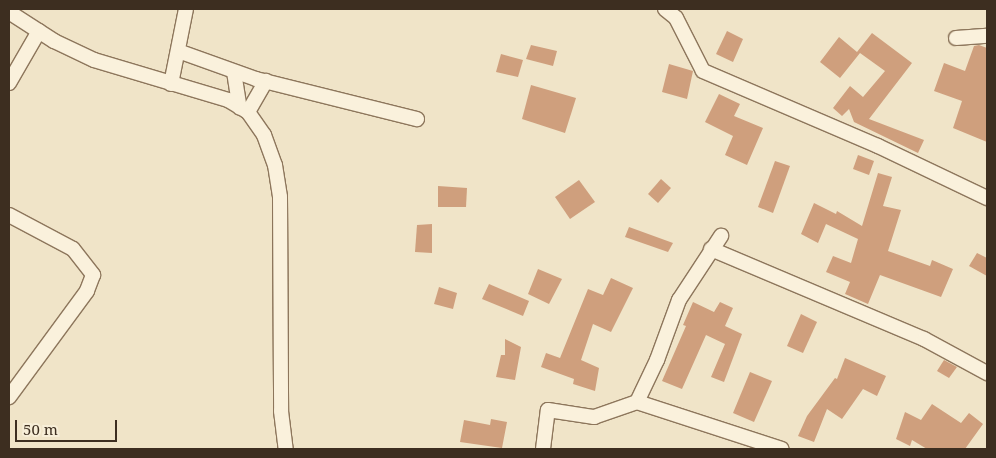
<!DOCTYPE html>
<style>
body{margin:0}
#map{position:relative;width:996px;height:458px;overflow:hidden;background:#f0e4c8;font-family:"Noto Serif",serif}
div>[style]{position:absolute}
.building>*{inset:0;background:#cf9f7d}
.roads{filter:drop-shadow(1px 0 #8d765c) drop-shadow(-1px 0 #8d765c) drop-shadow(0 1px #8d765c) drop-shadow(0 -1px #8d765c)}
.street>*{height:14px;margin:-7px;padding:0 7px;transform-origin:7px;border-radius:7px;background:#faf1dc}
span{translate:-50% -50%;white-space:nowrap;text-align:center;line-height:1.15;-webkit-text-stroke:4px #f7eed8;paint-order:stroke}
.frame{position:absolute;inset:0;border:10px solid #3d2e20;pointer-events:none}
.scale{position:absolute;left:15px;top:420px;width:102px;height:22px;box-sizing:border-box;border:2px solid #3d2e20;border-top:0;padding-left:6px;font-size:15px;line-height:18px;white-space:nowrap;color:#3d2e20;-webkit-text-stroke:4px #f7eed8;paint-order:stroke}
</style>
<div id="map">
<div class="building">
<div style="clip-path:polygon(727px 31px,743px 39px,733px 62px,716px 54px)"></div>
<div style="clip-path:polygon(872px 33px,912px 63px,869px 119px,924px 140px,918px 153px,854px 122px,849px 109px,842px 116px,833px 108px,850px 86px,863px 97px,885px 71px,860px 53px,840px 78px,820px 62px,839px 37px,857px 52px)"></div>
<div style="clip-path:polygon(531px 45px,557px 51px,553px 66px,526px 59px)"></div>
<div style="clip-path:polygon(979px 45px,987px 48px,987px 142px,953px 128px,962px 101px,934px 91px,944px 63px,965px 71px,974px 46px)"></div>
<div style="clip-path:polygon(501px 54px,523px 60px,518px 77px,496px 72px)"></div>
<div style="clip-path:polygon(669px 64px,693px 71px,687px 99px,662px 92px)"></div>
<div style="clip-path:polygon(531px 85px,576px 98px,565px 133px,522px 119px)"></div>
<div style="clip-path:polygon(719px 94px,740px 104px,734px 116px,763px 128px,747px 165px,725px 155px,733px 136px,705px 122px)"></div>
<div style="clip-path:polygon(858px 155px,874px 161px,869px 175px,853px 169px)"></div>
<div style="clip-path:polygon(775px 161px,790px 166px,773px 213px,758px 207px)"></div>
<div style="clip-path:polygon(878px 173px,892px 177px,883px 206px,901px 210px,888px 251px,930px 266px,932px 260px,953px 269px,941px 297px,880px 275px,868px 304px,845px 294px,850px 282px,826px 272px,833px 256px,851px 263px,858px 239px,826px 224px,818px 243px,801px 234px,814px 203px,836px 214px,837px 211px,862px 226px)"></div>
<div style="clip-path:polygon(661px 179px,671px 188px,658px 203px,648px 194px)"></div>
<div style="clip-path:polygon(579px 180px,595px 202px,570px 219px,555px 197px)"></div>
<div style="clip-path:polygon(438px 186px,467px 188px,466px 207px,438px 207px)"></div>
<div style="clip-path:polygon(432px 224px,432px 253px,415px 252px,417px 225px)"></div>
<div style="clip-path:polygon(629px 227px,673px 243px,668px 252px,625px 237px)"></div>
<div style="clip-path:polygon(977px 253px,987px 258px,987px 276px,969px 266px)"></div>
<div style="clip-path:polygon(538px 269px,562px 279px,549px 304px,528px 294px)"></div>
<div style="clip-path:polygon(611px 278px,633px 288px,611px 332px,593px 324px,581px 360px,599px 368px,595px 391px,573px 384px,574px 379px,541px 367px,546px 353px,560px 358px,588px 289px,603px 295px)"></div>
<div style="clip-path:polygon(489px 284px,529px 301px,523px 316px,482px 299px)"></div>
<div style="clip-path:polygon(439px 287px,457px 293px,453px 309px,434px 304px)"></div>
<div style="clip-path:polygon(693px 302px,714px 312px,720px 302px,733px 308px,725px 326px,742px 334px,724px 382px,711px 377px,725px 344px,706px 335px,682px 389px,662px 381px,686px 326px,683px 325px)"></div>
<div style="clip-path:polygon(801px 314px,817px 322px,803px 353px,787px 346px)"></div>
<div style="clip-path:polygon(505px 339px,521px 347px,515px 380px,496px 377px,501px 355px,505px 355px)"></div>
<div style="clip-path:polygon(845px 358px,886px 376px,877px 396px,863px 389px,842px 419px,827px 409px,814px 442px,798px 436px,807px 416px,835px 378px,837px 379px)"></div>
<div style="clip-path:polygon(944px 360px,957px 367px,949px 378px,937px 371px)"></div>
<div style="clip-path:polygon(750px 372px,772px 381px,754px 422px,733px 413px)"></div>
<div style="clip-path:polygon(932px 404px,961px 423px,969px 413px,983px 424px,965px 449px,927px 449px,912px 440px,910px 446px,896px 439px,905px 412px,921px 420px)"></div>
<div style="clip-path:polygon(491px 419px,507px 422px,502px 448px,460px 442px,464px 420px,490px 425px)"></div>
</div>
<div class="roads">
<div class="street">
<div style="left:665px;top:9px;width:14px;rotate:39deg"></div>
<div style="left:676px;top:18px;width:59px;rotate:63deg"></div>
<div style="left:703px;top:71px;width:190px;rotate:23.2deg"></div>
<div style="left:878px;top:146px;width:121px;rotate:25.5deg"></div>
<div style="left:9px;top:12px;width:54px;rotate:32.8deg"></div>
<div style="left:54px;top:41px;width:44px;rotate:25.4deg"></div>
<div style="left:94px;top:60px;width:140px;rotate:16.6deg"></div>
<div style="left:228px;top:100px;width:23px;rotate:31deg"></div>
<div style="left:248px;top:112px;width:28px;rotate:55deg"></div>
<div style="left:264px;top:135px;width:32px;rotate:70deg"></div>
<div style="left:275px;top:165px;width:32px;rotate:81deg"></div>
<div style="left:280px;top:197px;width:214px;rotate:89.7deg"></div>
<div style="left:281px;top:411px;width:38px;rotate:83deg"></div>
<div style="left:956px;top:38px;width:31px;rotate:-4deg"></div>
<div style="left:178px;top:51px;width:83px;rotate:19.7deg"></div>
<div style="left:256px;top:79px;width:166px;rotate:14deg"></div>
<div style="left:234px;top:72px;width:36px;rotate:81deg"></div>
<div style="left:9px;top:83px;width:60px;rotate:-60deg"></div>
<div style="left:171px;top:84px;width:76px;rotate:-78.7deg"></div>
<div style="left:248px;top:112px;width:36px;rotate:-60deg"></div>
<div style="left:9px;top:215px;width:72px;rotate:28deg"></div>
<div style="left:73px;top:249px;width:33px;rotate:52deg"></div>
<div style="left:93px;top:275px;width:17px;rotate:111deg"></div>
<div style="left:87px;top:291px;width:132px;rotate:126.3deg"></div>
<div style="left:711px;top:249px;width:231px;rotate:22.9deg"></div>
<div style="left:924px;top:339px;width:72px;rotate:28.4deg"></div>
<div style="left:637px;top:402px;width:47px;rotate:-64.5deg"></div>
<div style="left:657px;top:360px;width:64px;rotate:-69.9deg"></div>
<div style="left:679px;top:300px;width:77px;rotate:-56.7deg"></div>
<div style="left:543px;top:449px;width:39px;rotate:-83deg"></div>
<div style="left:548px;top:410px;width:47px;rotate:8.7deg"></div>
<div style="left:594px;top:417px;width:46px;rotate:-19.2deg"></div>
<div style="left:637px;top:402px;width:152px;rotate:18deg"></div>
</div>
</div>
<div class="frame"></div>
<div class="scale">50 m</div>
</div>
